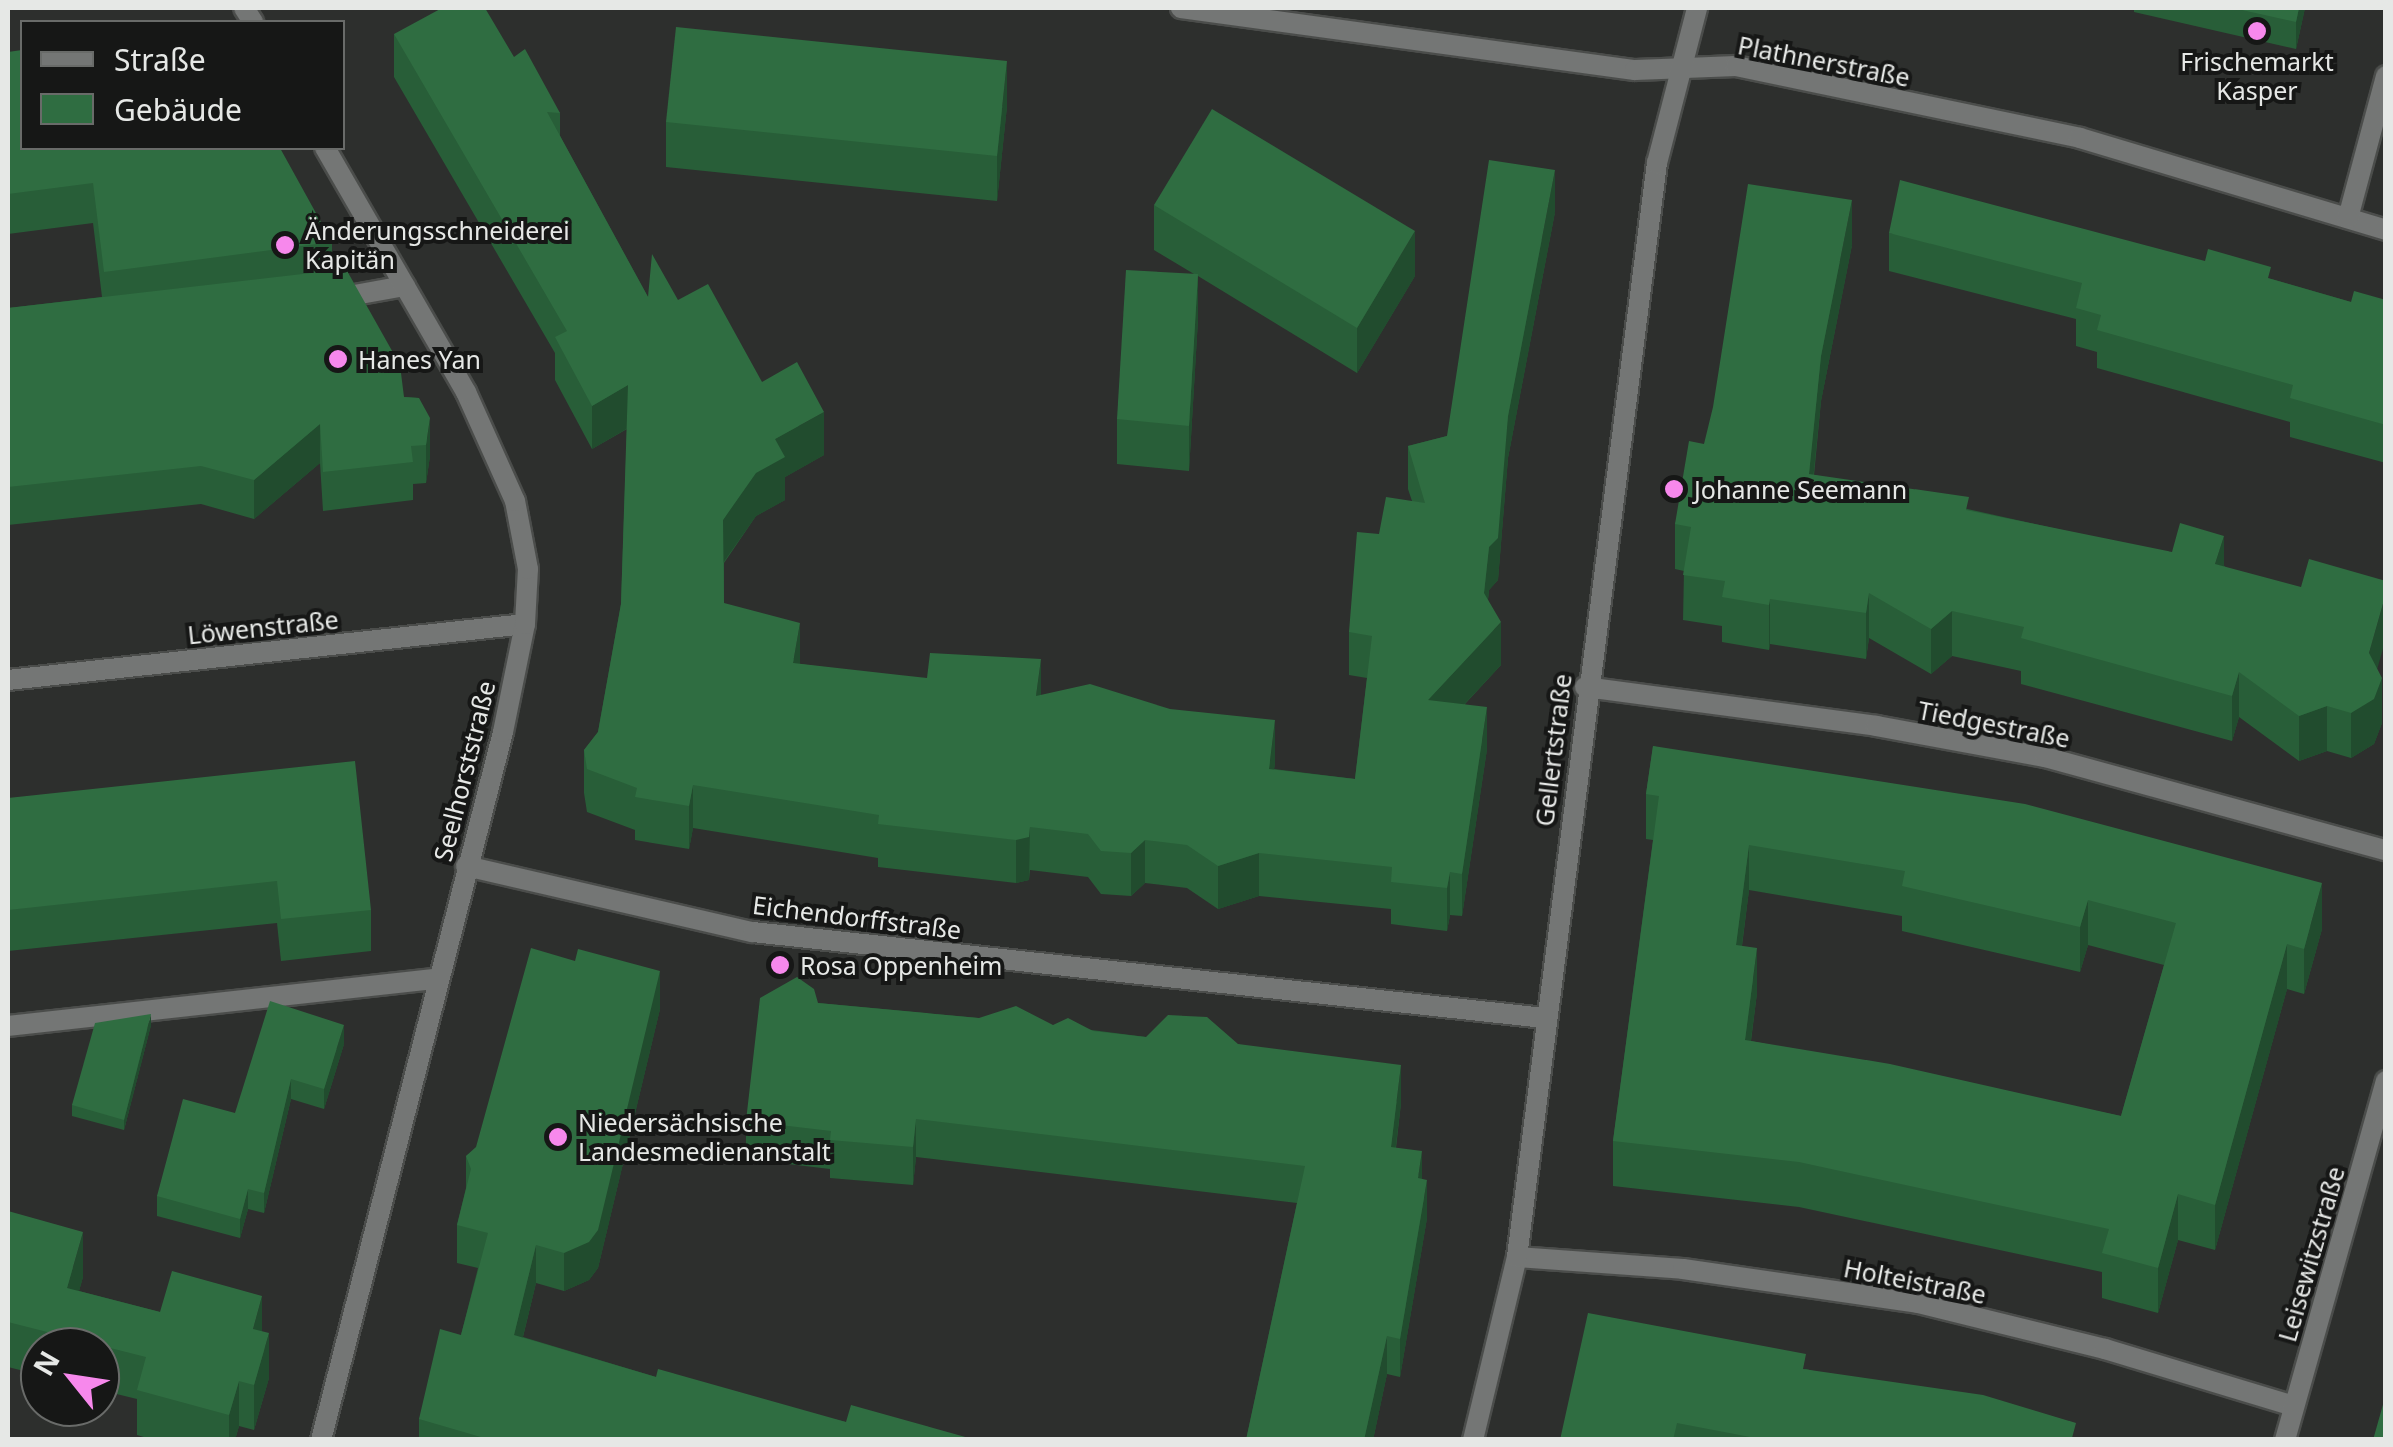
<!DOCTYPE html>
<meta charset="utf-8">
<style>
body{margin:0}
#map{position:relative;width:2393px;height:1447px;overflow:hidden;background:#2d2f2d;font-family:"Noto Sans",sans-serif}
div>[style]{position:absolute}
.roads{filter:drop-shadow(2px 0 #4b4d4b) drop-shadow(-2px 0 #4b4d4b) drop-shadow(0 2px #4b4d4b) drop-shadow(0 -2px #4b4d4b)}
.service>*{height:20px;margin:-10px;padding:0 10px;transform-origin:10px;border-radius:10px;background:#747675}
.minor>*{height:20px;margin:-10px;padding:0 10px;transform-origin:10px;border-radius:10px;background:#747675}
.wall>*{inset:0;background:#285e38}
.shaded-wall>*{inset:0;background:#214c2e}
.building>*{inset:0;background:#2f6d41}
.dots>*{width:28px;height:28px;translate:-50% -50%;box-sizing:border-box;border:5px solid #161716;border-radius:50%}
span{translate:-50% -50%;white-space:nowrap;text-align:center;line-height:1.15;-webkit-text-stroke:8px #161716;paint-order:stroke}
.street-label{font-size:25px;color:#e6e8e6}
.poi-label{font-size:25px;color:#e6e8e6}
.left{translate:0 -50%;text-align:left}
.frame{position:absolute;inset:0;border:10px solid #e6e8e6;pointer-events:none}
.legend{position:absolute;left:20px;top:20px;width:325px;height:130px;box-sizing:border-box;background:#161716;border:2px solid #696b69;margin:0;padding:12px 18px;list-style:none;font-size:30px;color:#e6e8e6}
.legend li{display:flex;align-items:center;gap:20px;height:50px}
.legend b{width:50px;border:2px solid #696b69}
.north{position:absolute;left:20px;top:1327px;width:100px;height:100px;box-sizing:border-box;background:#161716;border:2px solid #696b69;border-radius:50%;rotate:300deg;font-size:28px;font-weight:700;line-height:40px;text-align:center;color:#e6e8e6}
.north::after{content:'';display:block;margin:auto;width:35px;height:45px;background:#f788ec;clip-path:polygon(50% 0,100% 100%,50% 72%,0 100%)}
</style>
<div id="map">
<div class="roads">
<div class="service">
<div style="left:338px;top:298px;width:68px;rotate:-10.2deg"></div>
<div style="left:8px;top:1026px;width:432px;rotate:-6.3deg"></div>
</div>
<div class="minor">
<div style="left:244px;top:8px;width:17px;rotate:57deg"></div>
<div style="left:1181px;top:8px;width:458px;rotate:7.8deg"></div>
<div style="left:1635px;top:70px;width:101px;rotate:-2.3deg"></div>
<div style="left:1736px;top:66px;width:351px;rotate:11.8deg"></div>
<div style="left:2080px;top:138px;width:320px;rotate:16.7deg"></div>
<div style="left:2348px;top:218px;width:147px;rotate:-75deg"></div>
<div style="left:8px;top:680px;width:520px;rotate:-6.18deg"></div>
<div style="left:1585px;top:687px;width:294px;rotate:7.6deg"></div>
<div style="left:1876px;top:726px;width:172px;rotate:10.4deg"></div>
<div style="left:2045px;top:757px;width:353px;rotate:15.3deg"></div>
<div style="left:466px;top:866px;width:294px;rotate:13deg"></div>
<div style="left:753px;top:932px;width:797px;rotate:6.2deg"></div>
<div style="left:1517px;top:1257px;width:166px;rotate:4.1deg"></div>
<div style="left:1683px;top:1269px;width:237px;rotate:8.2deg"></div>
<div style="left:1918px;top:1303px;width:193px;rotate:13.8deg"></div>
<div style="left:2105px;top:1349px;width:197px;rotate:16.8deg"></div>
<div style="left:321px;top:1440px;width:731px;rotate:-75.58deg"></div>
<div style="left:503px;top:732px;width:110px;rotate:-78.5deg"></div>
<div style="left:525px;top:624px;width:55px;rotate:-86.9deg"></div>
<div style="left:528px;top:569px;width:69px;rotate:-100.8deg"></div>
<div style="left:515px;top:501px;width:120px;rotate:-114.2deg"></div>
<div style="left:466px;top:392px;width:282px;rotate:-120deg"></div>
<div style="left:1473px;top:1440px;width:188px;rotate:-76.5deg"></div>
<div style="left:1517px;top:1257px;width:1103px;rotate:-82.71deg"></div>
<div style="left:1657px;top:163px;width:160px;rotate:-75.5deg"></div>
<div style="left:2285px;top:1440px;width:373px;rotate:-74.3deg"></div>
</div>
</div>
<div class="wall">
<div style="clip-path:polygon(2134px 8px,2305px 8px,2296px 49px,2134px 12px)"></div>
<div style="clip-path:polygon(394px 34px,514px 57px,560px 113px,560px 136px,648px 297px,678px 300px,762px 382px,824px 455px,785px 477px,785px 500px,756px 516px,724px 563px,724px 603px,800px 664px,1041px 695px,1275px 763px,1274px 769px,1355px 779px,1367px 678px,1349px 675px,1349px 632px,1379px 534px,1412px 501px,1408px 489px,1408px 446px,1447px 436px,1555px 212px,1508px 458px,1498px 580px,1489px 590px,1488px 600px,1501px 665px,1465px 704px,1487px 749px,1462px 916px,1450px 915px,1447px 931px,1391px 924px,1391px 909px,1259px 896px,1218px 909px,1187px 888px,1145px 883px,1131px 896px,1101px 894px,1088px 877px,1030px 870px,1029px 880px,1016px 883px,878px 867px,878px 858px,693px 828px,689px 849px,635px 840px,635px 830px,587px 812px,584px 793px,584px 750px,598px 732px,621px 604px,627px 429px,592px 449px,555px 380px,555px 353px,394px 77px)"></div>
<div style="clip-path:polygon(8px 52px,332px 242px,332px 271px,404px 397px,419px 398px,430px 456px,426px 483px,413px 484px,413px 500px,323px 511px,320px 463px,254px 519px,201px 504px,8px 525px,8px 308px,102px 297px,93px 223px,8px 234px)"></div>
<div style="clip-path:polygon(1007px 106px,997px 201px,666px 167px,666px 122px)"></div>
<div style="clip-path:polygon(1154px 205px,1415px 276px,1357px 373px,1198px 276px,1198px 319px,1189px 471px,1117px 464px,1117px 419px,1194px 274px,1154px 250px)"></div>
<div style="clip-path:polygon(1889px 233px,2271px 279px,2351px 302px,2386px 300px,2386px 463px,2290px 437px,2290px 422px,2097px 368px,2097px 352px,2076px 346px,2076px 319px,1889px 271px)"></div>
<div style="clip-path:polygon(1852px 245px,1821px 401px,1814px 475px,2224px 566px,2377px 669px,2382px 723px,2374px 744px,2351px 758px,2327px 751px,2299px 761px,2239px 717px,2232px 741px,2021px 684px,2021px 671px,1952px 656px,1931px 674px,1869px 638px,1866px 659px,1770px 644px,1769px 650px,1722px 642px,1722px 626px,1683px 620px,1684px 571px,1675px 569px,1675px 524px,1704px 444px)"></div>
<div style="clip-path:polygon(evenodd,1653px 746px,2322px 929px,2304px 994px,2287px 989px,2215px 1250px,2178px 1240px,2158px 1313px,2102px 1298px,2102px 1272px,1799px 1207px,1613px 1186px,1613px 1141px,1653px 840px,1646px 839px,1646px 794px,1653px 746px,1749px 890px,1902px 916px,1902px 931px,2080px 972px,2088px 945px,2164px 965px,2121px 1116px,1751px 1041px,1757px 993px,1742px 946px,1749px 890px)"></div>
<div style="clip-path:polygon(8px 798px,371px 910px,371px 951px,281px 961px,277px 923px,8px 951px)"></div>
<div style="clip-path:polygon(818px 1003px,1053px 1025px,1146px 1037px,1238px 1044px,1401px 1103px,1396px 1148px,1422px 1179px,1427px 1218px,1400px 1377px,1387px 1374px,1373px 1440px,1246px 1440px,1297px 1203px,916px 1157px,913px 1185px,830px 1178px,830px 1169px,746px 1159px,746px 1121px)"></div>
<div style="clip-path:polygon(660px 1009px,598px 1268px,589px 1280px,564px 1291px,536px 1283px,523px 1337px,656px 1377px,846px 1422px,976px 1440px,419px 1440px,419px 1419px,461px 1335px,478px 1268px,457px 1263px,457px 1225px,466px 1188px,466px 1156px)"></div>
<div style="clip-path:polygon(151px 1025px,124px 1130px,72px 1116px,72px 1105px)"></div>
<div style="clip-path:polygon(344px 1044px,324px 1109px,291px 1099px,264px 1213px,248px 1209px,240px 1238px,157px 1216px,157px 1196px,235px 1113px)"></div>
<div style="clip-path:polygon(8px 1211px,83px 1277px,79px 1291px,160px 1312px,262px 1331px,269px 1378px,254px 1430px,239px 1426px,235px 1440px,154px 1440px,137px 1435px,137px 1399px,100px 1390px,100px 1347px,40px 1347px,40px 1375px,8px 1367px)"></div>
<div style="clip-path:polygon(1806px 1369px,2076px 1439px,2079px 1440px,1560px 1440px)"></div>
</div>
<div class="shaded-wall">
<div style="clip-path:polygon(2299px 8px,2305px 8px,2296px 49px,2296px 22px)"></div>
<div style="clip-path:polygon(1007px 61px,1007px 106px,997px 201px,997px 156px)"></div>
<div style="clip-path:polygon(1555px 170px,1555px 212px,1508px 458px,1498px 580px,1489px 590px,1484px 636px,1484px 593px,1489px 547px,1508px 416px)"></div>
<div style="clip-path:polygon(1852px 200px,1852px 245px,1821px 401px,1809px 519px,1809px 474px,1821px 356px)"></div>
<div style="clip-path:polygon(1415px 231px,1415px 276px,1357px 373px,1357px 328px)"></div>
<div style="clip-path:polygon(1198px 274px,1198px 319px,1189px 471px,1189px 426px)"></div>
<div style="clip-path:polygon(628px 385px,628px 428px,592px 449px,592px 406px)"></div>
<div style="clip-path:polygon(824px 412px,824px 455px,785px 477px,785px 500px,756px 516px,723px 563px,723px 520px,775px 439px)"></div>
<div style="clip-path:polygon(430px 418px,430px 456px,426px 483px,426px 445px)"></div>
<div style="clip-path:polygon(320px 424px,320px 463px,254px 519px,254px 480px)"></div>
<div style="clip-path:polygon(2224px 536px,2224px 581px,2215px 564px)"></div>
<div style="clip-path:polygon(1869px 593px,1869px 638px,1866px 659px,1866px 613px)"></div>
<div style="clip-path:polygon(2386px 593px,2386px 638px,2369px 698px,2369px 653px)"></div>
<div style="clip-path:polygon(1770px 599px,1770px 644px,1769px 650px,1769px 605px)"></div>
<div style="clip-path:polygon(1952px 611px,1952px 656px,1931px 674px,1931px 629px)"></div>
<div style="clip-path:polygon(1501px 622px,1501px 665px,1428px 743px,1428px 700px)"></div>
<div style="clip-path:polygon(800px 623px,800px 666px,793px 663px)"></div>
<div style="clip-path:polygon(1041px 659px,1041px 702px,1036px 696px)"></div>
<div style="clip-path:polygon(2239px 672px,2239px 717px,2232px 741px,2232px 696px)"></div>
<div style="clip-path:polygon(2382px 678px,2382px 723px,2374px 744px,2351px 758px,2351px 713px)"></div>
<div style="clip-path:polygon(2327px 706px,2327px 751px,2299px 761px,2299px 716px)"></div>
<div style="clip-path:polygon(1487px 707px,1487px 749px,1462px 916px,1462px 874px)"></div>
<div style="clip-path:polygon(1275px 720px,1275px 763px,1269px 812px,1269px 769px)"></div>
<div style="clip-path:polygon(693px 785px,693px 828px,689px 849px,689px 806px)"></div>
<div style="clip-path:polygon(1030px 827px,1029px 880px,1016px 883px,1016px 840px)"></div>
<div style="clip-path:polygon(1145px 840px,1145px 883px,1131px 896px,1131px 853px)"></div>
<div style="clip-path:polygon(1749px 845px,1749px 890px,1736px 990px,1736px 945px)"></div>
<div style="clip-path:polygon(1259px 853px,1259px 896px,1218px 909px,1218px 866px)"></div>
<div style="clip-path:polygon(1450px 872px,1450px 915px,1447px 931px,1447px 888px)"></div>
<div style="clip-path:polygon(2322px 883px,2322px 929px,2304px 994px,2304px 949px)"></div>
<div style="clip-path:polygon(2088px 900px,2088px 945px,2080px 972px,2080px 927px)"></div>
<div style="clip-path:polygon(2287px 944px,2287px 989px,2215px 1250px,2215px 1205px)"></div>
<div style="clip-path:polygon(1757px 948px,1757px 993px,1745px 1085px,1745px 1040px)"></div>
<div style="clip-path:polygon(660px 971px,660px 1009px,598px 1268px,589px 1280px,564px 1291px,564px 1253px)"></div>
<div style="clip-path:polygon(151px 1014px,151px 1025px,124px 1130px,124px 1120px)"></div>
<div style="clip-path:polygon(344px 1025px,344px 1044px,324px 1109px,324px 1089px)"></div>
<div style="clip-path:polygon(1401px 1065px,1401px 1103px,1391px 1185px,1391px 1147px)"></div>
<div style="clip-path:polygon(291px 1079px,291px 1099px,264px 1213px,264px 1193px)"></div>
<div style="clip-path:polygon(916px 1119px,916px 1157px,913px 1185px,913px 1147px)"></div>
<div style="clip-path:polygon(1422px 1151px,1422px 1189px,1418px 1178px)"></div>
<div style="clip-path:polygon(1427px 1180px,1427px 1218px,1400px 1377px,1400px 1339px)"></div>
<div style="clip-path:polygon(248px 1189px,248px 1209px,240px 1238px,240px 1219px)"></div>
<div style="clip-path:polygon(2178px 1194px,2178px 1240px,2158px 1313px,2158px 1268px)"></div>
<div style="clip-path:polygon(83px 1232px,83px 1277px,67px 1333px,67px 1288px)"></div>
<div style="clip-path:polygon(536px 1245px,536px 1283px,514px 1373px,514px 1335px)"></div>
<div style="clip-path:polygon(262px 1296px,262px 1341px,253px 1329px)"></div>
<div style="clip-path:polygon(269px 1333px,269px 1378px,254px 1430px,254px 1385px)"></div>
<div style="clip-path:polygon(1387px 1336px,1387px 1374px,1373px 1440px,1364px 1440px)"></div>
<div style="clip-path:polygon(239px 1381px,239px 1426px,235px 1440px,229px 1440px,229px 1415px)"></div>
</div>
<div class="building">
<div style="clip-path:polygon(442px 8px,485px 8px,514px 57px,525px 49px,560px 113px,547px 112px,648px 297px,652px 254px,678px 300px,708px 284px,762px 382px,797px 362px,824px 412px,775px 439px,785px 457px,756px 473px,723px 520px,724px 603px,800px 623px,793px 663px,927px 678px,930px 653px,1041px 659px,1036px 696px,1090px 684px,1170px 709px,1275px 720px,1269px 769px,1355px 779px,1372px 636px,1349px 632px,1357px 532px,1379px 534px,1386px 497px,1425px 503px,1408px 446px,1447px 436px,1489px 160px,1555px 170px,1508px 416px,1498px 538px,1489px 547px,1484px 593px,1501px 622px,1428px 700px,1487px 707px,1462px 874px,1450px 872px,1447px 888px,1391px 882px,1392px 867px,1259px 853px,1218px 866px,1187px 845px,1145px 840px,1131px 853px,1101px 851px,1088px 834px,1030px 827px,1029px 837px,1016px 840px,878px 824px,879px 815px,693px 785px,689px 806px,635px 797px,637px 788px,587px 769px,584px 750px,598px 732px,621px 604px,628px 385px,592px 406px,555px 337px,567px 331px,394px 34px)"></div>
<div style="clip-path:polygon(2233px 8px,2299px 8px,2296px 22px)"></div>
<div style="clip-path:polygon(676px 27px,1007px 61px,997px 156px,666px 122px)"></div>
<div style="clip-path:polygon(22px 50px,22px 148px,280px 148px,332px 242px,104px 272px,93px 183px,8px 194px,8px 52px)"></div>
<div style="clip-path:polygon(1212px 109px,1415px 231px,1357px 328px,1154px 205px)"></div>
<div style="clip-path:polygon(1900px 180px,2205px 261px,2208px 249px,2271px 267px,2268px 278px,2351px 302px,2354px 291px,2386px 300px,2386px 425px,2290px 398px,2293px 385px,2097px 330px,2101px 315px,2076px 308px,2082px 283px,1889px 233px)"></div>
<div style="clip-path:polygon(1748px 184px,1852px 200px,1821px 356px,1809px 474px,1969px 497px,1966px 510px,2172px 552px,2180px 523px,2224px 536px,2215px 564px,2301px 587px,2309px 559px,2386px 581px,2386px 593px,2369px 653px,2382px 678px,2374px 699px,2351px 713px,2327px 706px,2299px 716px,2239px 672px,2232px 696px,2021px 638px,2024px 627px,1952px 611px,1931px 629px,1869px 593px,1866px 613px,1770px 599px,1769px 605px,1722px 597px,1725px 581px,1683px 575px,1691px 527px,1675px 524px,1689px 441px,1704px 444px,1713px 407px)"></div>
<div style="clip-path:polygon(346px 269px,400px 365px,404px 397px,419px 398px,430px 418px,426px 445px,411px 446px,413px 462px,323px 472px,320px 424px,254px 480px,201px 466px,8px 487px,8px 308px)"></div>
<div style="clip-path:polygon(1126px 270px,1198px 274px,1189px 426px,1117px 419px)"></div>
<div style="clip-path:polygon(evenodd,1653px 746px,2025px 804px,2322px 883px,2304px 949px,2287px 944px,2215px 1205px,2178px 1194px,2158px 1268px,2102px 1253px,2109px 1229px,1799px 1162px,1613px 1141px,1659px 796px,1646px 794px,1653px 746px,1749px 845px,1905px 871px,1902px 886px,2080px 927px,2088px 900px,2176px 923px,2121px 1116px,1890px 1064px,1745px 1040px,1757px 948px,1736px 945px,1749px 845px)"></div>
<div style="clip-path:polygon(355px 761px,371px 910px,281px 919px,277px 881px,8px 910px,8px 798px)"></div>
<div style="clip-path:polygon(531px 948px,575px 961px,578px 949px,660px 971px,598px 1230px,589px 1242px,564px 1253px,536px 1245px,514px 1335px,656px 1377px,658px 1369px,846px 1422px,851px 1405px,976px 1440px,491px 1440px,419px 1419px,440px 1329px,461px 1335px,488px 1233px,457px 1225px,471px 1169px,466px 1156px,476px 1147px)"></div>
<div style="clip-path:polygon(797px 977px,814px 989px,818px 1003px,979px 1018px,1016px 1006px,1053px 1025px,1068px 1018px,1093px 1031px,1146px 1037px,1168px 1015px,1207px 1017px,1238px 1044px,1401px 1065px,1391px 1147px,1422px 1151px,1418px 1178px,1427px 1180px,1400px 1339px,1387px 1336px,1364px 1440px,1246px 1440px,1305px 1166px,916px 1119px,913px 1147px,830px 1140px,831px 1131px,746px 1121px,760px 998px)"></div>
<div style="clip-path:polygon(270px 1001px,344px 1025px,324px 1089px,291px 1079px,264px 1193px,248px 1189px,240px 1219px,157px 1196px,183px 1099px,235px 1113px)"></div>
<div style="clip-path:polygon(151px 1014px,124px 1120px,72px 1105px,95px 1023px)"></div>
<div style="clip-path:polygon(8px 1211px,83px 1232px,67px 1288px,160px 1312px,172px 1271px,262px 1296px,253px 1329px,269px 1333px,254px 1385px,239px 1381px,229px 1415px,137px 1390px,146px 1357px,8px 1322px)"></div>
<div style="clip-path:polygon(1588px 1313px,1806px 1354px,1803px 1369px,1983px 1395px,2076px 1423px,2072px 1438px,2079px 1440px,1766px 1440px,1677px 1423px,1673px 1440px,1560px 1440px)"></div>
<div style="clip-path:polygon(2386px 1394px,2386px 1440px,2373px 1440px)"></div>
</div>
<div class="dots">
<div style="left:2257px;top:31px;background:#f788ec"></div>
<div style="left:285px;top:245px;background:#f788ec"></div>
<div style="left:338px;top:359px;background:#f788ec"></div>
<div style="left:1674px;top:489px;background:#f788ec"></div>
<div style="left:780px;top:965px;background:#f788ec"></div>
<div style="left:558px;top:1137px;background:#f788ec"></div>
</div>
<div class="street-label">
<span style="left:1824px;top:61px;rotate:11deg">Plathnerstraße</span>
<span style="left:263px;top:627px;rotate:-6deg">Löwenstraße</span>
<span style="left:1994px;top:724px;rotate:11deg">Tiedgestraße</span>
<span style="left:1553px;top:750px;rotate:-83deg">Gellertstraße</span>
<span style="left:464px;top:771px;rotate:-76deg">Seelhorststraße</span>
<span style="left:857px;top:917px;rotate:7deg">Eichendorffstraße</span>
<span style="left:2311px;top:1254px;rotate:-74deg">Leisewitzstraße</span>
<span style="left:1915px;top:1281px;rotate:11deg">Holteistraße</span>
</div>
<div class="poi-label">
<span style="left:2257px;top:76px">Frischemarkt<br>Kasper</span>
<span class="left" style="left:305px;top:245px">Änderungsschneiderei<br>Kapitän</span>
<span class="left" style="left:358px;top:359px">Hanes Yan</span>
<span class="left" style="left:1694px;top:489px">Johanne Seemann</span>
<span class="left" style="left:800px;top:965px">Rosa Oppenheim</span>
<span class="left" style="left:578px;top:1137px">Niedersächsische<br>Landesmedienanstalt</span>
</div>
<div class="frame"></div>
<ul class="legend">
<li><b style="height:12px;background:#747675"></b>Straße</li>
<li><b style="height:28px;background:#2f6d41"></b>Gebäude</li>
</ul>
<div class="north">N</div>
</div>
